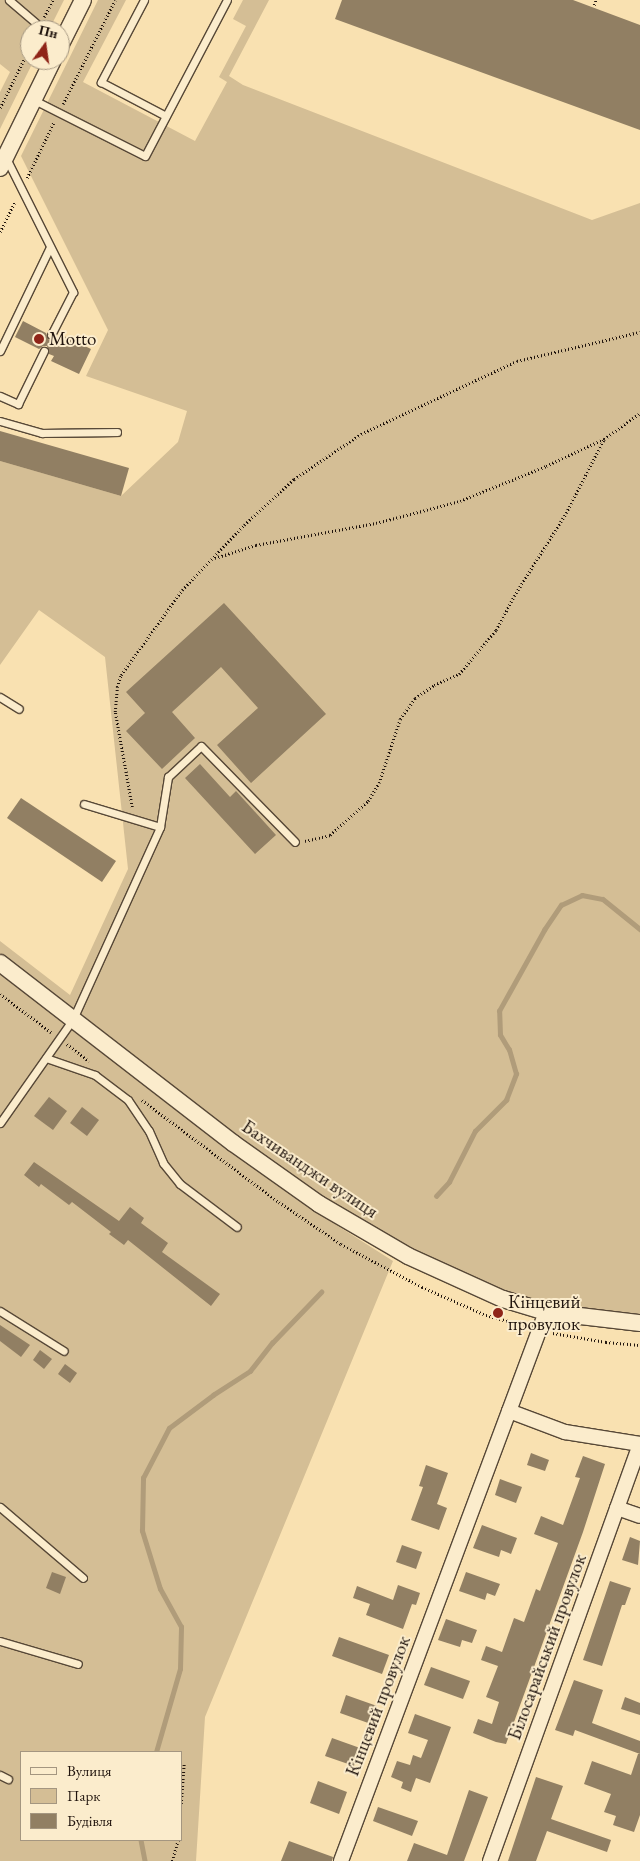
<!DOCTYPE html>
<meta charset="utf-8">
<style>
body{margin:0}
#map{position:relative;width:640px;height:1861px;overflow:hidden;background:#f9e1b1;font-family:"EB Garamond",serif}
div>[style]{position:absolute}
.green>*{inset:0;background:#d4be95}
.stream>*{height:4.5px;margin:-2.25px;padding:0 2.25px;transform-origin:2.25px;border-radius:2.25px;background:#b09c7a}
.building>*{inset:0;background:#917f63}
.path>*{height:2.5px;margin-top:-1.25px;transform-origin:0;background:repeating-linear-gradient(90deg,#21150e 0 1px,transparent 0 3.5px)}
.roads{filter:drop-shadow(1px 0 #574837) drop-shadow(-1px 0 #574837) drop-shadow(0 1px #574837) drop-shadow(0 -1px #574837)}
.service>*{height:7px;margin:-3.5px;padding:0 3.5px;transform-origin:3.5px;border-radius:3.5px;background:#fbeccc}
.minor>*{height:14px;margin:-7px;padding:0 7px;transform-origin:7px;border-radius:7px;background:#fbeccc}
.tertiary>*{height:16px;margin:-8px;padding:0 8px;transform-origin:8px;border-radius:8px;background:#fbeccc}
.dots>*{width:14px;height:14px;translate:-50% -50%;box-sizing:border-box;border:2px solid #fbeccc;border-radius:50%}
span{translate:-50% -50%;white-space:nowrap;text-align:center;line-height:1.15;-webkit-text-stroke:4px #fbeccc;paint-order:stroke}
.poi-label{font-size:19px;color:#21150e}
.left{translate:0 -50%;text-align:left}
.street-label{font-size:19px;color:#21150e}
.legend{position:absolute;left:20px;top:1751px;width:162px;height:90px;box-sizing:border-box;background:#fbeccc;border:1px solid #a49680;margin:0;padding:6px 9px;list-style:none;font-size:15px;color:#21150e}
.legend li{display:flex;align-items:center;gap:10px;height:25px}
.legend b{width:25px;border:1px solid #a49680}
.north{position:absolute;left:20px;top:20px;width:50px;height:50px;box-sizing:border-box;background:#fbeccc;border:1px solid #a49680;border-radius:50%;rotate:14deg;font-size:14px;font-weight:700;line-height:20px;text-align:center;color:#21150e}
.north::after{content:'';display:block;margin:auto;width:18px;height:22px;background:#8f2418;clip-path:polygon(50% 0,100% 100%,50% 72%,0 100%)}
</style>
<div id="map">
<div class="green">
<div style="clip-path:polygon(0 0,64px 0,49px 30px,30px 30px,30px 60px,34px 60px,0 129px,0 92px,10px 72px,0 64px)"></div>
<div style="clip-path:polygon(98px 0,126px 0,83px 82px,195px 141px,227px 82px,219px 77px,246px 26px,233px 19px,243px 0,269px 0,229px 76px,243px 85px,592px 220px,640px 203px,640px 1314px,549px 1304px,506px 1291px,412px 1249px,323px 1197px,236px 1135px,0 953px,0 941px,70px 995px,128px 869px,105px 657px,39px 610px,0 665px,0 461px,121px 496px,178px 442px,187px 411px,86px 376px,108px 330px,21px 156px)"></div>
<div style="clip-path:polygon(evenodd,0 973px,227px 1148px,316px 1212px,393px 1261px,205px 1717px,196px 1861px,0 1861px,0 973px,21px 1752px,181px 1752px,181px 1840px,21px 1840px,21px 1752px)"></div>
</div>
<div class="stream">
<div style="left:436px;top:1196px;width:19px;rotate:-47deg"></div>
<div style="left:449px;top:1182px;width:57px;rotate:-63deg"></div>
<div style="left:475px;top:1131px;width:44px;rotate:-45deg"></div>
<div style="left:506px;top:1100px;width:28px;rotate:-69deg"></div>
<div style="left:516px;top:1074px;width:25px;rotate:-106deg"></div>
<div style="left:509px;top:1050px;width:17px;rotate:-121deg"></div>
<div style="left:500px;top:1035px;width:24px;rotate:-92deg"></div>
<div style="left:499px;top:1011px;width:93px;rotate:-60.9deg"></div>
<div style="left:544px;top:930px;width:30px;rotate:-56deg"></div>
<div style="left:561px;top:905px;width:23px;rotate:-25deg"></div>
<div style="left:582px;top:895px;width:21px;rotate:11deg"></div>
<div style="left:603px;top:899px;width:48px;rotate:39deg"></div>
<div style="left:156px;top:1752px;width:86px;rotate:-73.9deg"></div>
<div style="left:180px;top:1669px;width:42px;rotate:-88.6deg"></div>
<div style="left:181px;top:1627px;width:43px;rotate:-118.9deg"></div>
<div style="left:160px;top:1589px;width:61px;rotate:-107.2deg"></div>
<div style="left:142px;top:1531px;width:53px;rotate:-88.9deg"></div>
<div style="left:143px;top:1478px;width:56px;rotate:-62.5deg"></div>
<div style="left:169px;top:1428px;width:55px;rotate:-36.9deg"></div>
<div style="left:213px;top:1395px;width:44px;rotate:-33deg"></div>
<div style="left:250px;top:1371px;width:36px;rotate:-52deg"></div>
<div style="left:272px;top:1343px;width:71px;rotate:-46.1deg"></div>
<div style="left:141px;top:1840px;width:21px;rotate:79deg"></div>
</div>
<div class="building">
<div style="clip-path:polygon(342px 0,573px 0,640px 25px,640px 130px,335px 19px)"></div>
<div style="clip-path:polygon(23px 321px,46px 333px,49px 340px,56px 337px,62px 340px,64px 336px,91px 349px,79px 374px,51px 361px,54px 356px,49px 354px,47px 346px,43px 346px,39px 349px,15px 337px)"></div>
<div style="clip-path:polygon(0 431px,129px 468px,121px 496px,0 461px)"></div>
<div style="clip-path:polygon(224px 603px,326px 714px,251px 783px,217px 745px,258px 708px,221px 667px,172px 712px,195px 738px,162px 769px,126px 731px,145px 713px,126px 692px)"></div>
<div style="clip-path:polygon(200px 764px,230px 797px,236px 791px,276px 835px,255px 854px,185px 778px)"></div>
<div style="clip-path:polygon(21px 798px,116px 861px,102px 882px,7px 818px)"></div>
<div style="clip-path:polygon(49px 1097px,67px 1111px,53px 1130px,34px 1116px)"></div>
<div style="clip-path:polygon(82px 1107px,99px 1120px,87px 1136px,70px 1123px)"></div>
<div style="clip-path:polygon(34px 1162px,119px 1221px,130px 1207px,144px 1218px,141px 1223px,168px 1243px,162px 1252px,220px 1294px,211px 1306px,128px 1240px,124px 1245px,109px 1234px,111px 1232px,72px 1202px,69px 1205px,41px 1184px,39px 1187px,24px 1175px)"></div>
<div style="clip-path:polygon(0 1325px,30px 1345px,21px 1357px,0 1341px)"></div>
<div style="clip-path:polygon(40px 1350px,52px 1359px,44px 1369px,33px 1360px)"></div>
<div style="clip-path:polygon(65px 1364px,77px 1373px,70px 1383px,58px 1374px)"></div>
<div style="clip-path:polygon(531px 1453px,549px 1460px,545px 1471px,527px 1465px)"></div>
<div style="clip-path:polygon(583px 1456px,605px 1464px,583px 1532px,506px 1744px,496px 1742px,473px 1733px,478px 1719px,492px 1724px,499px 1702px,486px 1697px,498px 1666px,481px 1660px,486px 1646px,502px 1652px,514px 1618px,524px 1622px,536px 1589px,540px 1591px,558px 1543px,534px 1534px,541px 1516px,563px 1525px,580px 1478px,575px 1477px)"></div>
<div style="clip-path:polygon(426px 1465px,448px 1473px,437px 1504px,447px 1508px,439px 1530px,411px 1520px,423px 1487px,419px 1486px)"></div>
<div style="clip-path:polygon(500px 1479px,522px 1487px,516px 1503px,495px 1495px)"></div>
<div style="clip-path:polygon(482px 1525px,517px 1538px,511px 1554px,501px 1550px,499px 1557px,473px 1548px)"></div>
<div style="clip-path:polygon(630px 1537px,640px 1541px,638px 1565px,622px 1560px)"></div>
<div style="clip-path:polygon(402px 1545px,422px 1552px,416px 1569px,396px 1562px)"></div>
<div style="clip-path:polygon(52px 1572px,66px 1577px,60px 1594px,46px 1588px)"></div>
<div style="clip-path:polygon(466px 1572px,500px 1584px,495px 1596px,487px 1593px,485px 1600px,459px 1591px)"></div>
<div style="clip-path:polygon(610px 1581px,631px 1588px,625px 1605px,622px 1605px,602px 1666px,583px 1660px)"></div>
<div style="clip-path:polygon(398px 1585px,420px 1593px,416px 1605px,412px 1604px,403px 1629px,366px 1615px,370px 1604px,353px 1598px,357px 1586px,393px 1600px)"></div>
<div style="clip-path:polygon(446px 1619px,477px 1630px,472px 1643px,462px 1640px,460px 1647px,438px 1640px)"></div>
<div style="clip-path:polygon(339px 1637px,389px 1655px,382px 1674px,332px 1656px)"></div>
<div style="clip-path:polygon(431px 1667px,470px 1681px,463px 1699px,424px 1685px)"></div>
<div style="clip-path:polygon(574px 1680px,603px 1690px,592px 1723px,640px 1741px,640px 1754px,575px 1730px,573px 1736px,555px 1730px)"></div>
<div style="clip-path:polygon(346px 1695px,377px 1706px,371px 1724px,340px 1713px)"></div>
<div style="clip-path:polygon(625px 1697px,640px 1703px,640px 1715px,621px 1709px)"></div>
<div style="clip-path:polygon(415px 1714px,451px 1727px,430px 1783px,416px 1778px,411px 1792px,401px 1788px,403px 1782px,391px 1777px,397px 1761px,410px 1765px,413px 1755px,421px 1758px,428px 1740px,408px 1733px)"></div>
<div style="clip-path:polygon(332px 1738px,360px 1748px,354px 1766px,325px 1756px)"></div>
<div style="clip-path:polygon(638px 1754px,640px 1754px,640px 1815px,634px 1832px,613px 1825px,616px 1816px,604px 1812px,611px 1794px,584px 1784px,592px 1761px,631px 1775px)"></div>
<div style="clip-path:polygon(536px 1777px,563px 1786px,551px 1819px,611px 1840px,607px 1852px,547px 1831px,536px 1861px,508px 1861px)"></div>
<div style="clip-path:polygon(318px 1781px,347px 1792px,339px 1814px,310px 1803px)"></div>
<div style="clip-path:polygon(469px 1790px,488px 1797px,464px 1861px,407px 1861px,414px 1843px,447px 1855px)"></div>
<div style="clip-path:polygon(378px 1807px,418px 1821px,412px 1836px,373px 1821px)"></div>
<div style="clip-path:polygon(289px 1841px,333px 1857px,332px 1861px,281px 1861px)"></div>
</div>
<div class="path">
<div style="left:594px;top:5px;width:5px;rotate:-68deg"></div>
<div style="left:44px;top:17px;width:19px;rotate:-62deg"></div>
<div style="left:63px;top:104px;width:116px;rotate:-63.4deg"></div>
<div style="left:0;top:108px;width:68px;rotate:-63.8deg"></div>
<div style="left:27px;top:178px;width:62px;rotate:-64.3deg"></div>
<div style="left:0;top:232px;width:34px;rotate:-64deg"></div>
<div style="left:215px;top:558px;width:43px;rotate:-17.6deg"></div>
<div style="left:256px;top:545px;width:122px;rotate:-10.4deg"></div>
<div style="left:376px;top:523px;width:87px;rotate:-14.7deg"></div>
<div style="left:460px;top:501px;width:93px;rotate:-22.1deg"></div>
<div style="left:546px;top:466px;width:64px;rotate:-25deg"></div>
<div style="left:604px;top:439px;width:44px;rotate:-35.8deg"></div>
<div style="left:132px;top:807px;width:97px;rotate:-100.1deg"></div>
<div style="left:115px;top:712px;width:25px;rotate:-85deg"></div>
<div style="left:117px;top:687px;width:13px;rotate:-72deg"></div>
<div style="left:121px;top:675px;width:105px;rotate:-54.3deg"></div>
<div style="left:182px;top:590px;width:90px;rotate:-46.4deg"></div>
<div style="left:244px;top:525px;width:68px;rotate:-42.6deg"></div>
<div style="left:294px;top:479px;width:81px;rotate:-33.9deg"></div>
<div style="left:361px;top:434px;width:172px;rotate:-25.1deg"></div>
<div style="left:517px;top:361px;width:126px;rotate:-13.3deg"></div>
<div style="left:305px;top:841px;width:26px;rotate:-13deg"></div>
<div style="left:330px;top:835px;width:51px;rotate:-41.8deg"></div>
<div style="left:368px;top:801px;width:21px;rotate:-59deg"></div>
<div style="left:379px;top:783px;width:67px;rotate:-71.8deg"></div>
<div style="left:400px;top:719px;width:26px;rotate:-54deg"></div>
<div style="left:415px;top:698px;width:23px;rotate:-34deg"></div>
<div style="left:434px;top:685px;width:27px;rotate:-24deg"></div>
<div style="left:459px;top:674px;width:57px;rotate:-49.9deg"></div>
<div style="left:496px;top:630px;width:38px;rotate:-62deg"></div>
<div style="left:514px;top:596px;width:98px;rotate:-57.9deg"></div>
<div style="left:566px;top:513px;width:83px;rotate:-62.8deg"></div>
<div style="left:0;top:994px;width:64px;rotate:36.7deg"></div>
<div style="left:67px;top:1044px;width:28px;rotate:38deg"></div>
<div style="left:142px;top:1100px;width:171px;rotate:36.7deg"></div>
<div style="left:279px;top:1202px;width:75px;rotate:34.1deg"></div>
<div style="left:341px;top:1244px;width:92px;rotate:28deg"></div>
<div style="left:422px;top:1287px;width:70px;rotate:23.6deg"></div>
<div style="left:486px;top:1315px;width:41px;rotate:15.4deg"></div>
<div style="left:553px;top:1333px;width:54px;rotate:9.6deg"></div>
<div style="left:606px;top:1342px;width:34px;rotate:5deg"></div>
<div style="left:181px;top:1804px;width:41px;rotate:-85.8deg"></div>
<div style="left:172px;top:1861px;width:22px;rotate:-74deg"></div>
</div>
<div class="roads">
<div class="service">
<div style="left:9px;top:0;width:46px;rotate:40.6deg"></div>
<div style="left:144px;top:0;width:93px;rotate:117.7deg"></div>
<div style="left:101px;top:82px;width:73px;rotate:27.6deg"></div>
<div style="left:34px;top:100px;width:124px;rotate:26.8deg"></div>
<div style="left:145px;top:156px;width:176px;rotate:-62.3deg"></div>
<div style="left:7px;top:160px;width:148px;rotate:63.4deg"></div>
<div style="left:73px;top:292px;width:48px;rotate:117.1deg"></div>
<div style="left:0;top:351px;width:115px;rotate:-64.3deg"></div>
<div style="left:0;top:396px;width:20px;rotate:24deg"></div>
<div style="left:18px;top:404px;width:59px;rotate:-63.9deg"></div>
<div style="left:0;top:421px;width:44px;rotate:15.9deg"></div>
<div style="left:42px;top:433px;width:75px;rotate:-0.8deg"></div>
<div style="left:0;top:697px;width:22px;rotate:32deg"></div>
<div style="left:84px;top:804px;width:79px;rotate:16.8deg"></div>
<div style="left:46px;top:1058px;width:52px;rotate:19.1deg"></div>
<div style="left:95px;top:1075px;width:41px;rotate:37.1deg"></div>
<div style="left:128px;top:1100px;width:37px;rotate:56deg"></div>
<div style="left:149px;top:1131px;width:35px;rotate:66deg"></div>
<div style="left:163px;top:1163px;width:27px;rotate:51deg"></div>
<div style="left:180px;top:1184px;width:71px;rotate:37deg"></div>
<div style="left:0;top:1123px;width:127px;rotate:-54.9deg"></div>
<div style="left:73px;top:1019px;width:211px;rotate:-65.6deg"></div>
<div style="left:160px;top:827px;width:51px;rotate:-80.9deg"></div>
<div style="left:168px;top:777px;width:45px;rotate:-43.2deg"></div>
<div style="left:201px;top:746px;width:134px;rotate:45.6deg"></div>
<div style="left:0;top:1311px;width:75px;rotate:32deg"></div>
<div style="left:0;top:1507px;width:109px;rotate:40.5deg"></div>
<div style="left:0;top:1641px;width:81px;rotate:16.4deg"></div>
<div style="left:0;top:1775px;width:9px;rotate:27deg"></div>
</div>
<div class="minor">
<div style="left:509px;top:1411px;width:60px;rotate:20.6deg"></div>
<div style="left:565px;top:1432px;width:76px;rotate:9.1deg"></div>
<div style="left:617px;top:1508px;width:24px;rotate:19deg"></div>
<div style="left:341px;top:1861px;width:586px;rotate:-69.52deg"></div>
<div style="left:490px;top:1861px;width:442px;rotate:-70.2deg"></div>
</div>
<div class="tertiary">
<div style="left:60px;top:46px;width:51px;rotate:-63.4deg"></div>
<div style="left:0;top:168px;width:120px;rotate:-63.9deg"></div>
<div style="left:0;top:963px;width:294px;rotate:37.7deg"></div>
<div style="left:233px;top:1143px;width:105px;rotate:35.3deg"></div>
<div style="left:319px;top:1204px;width:103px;rotate:30.3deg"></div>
<div style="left:408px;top:1256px;width:104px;rotate:24.4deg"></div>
<div style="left:503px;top:1299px;width:45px;rotate:16.8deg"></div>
<div style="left:546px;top:1312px;width:95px;rotate:6.7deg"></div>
</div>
</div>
<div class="dots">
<div style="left:39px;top:339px;background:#8f2418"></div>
<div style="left:498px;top:1313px;background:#8f2418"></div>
</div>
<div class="poi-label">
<span class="left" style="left:49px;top:339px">Motto</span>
<span class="left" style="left:508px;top:1313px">Кінцевий<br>провулок</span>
</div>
<div class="street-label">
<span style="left:310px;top:1169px;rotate:34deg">Бахчиванджи вулиця</span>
<span style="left:547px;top:1647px;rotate:-70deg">Білосарайський провулок</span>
<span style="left:378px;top:1706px;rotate:-69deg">Кінцевий провулок</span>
</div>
<ul class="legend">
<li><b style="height:6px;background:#fbeccc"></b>Вулиця</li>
<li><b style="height:14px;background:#d4be95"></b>Парк</li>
<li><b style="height:14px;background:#917f63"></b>Будівля</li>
</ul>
<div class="north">Пн</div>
</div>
